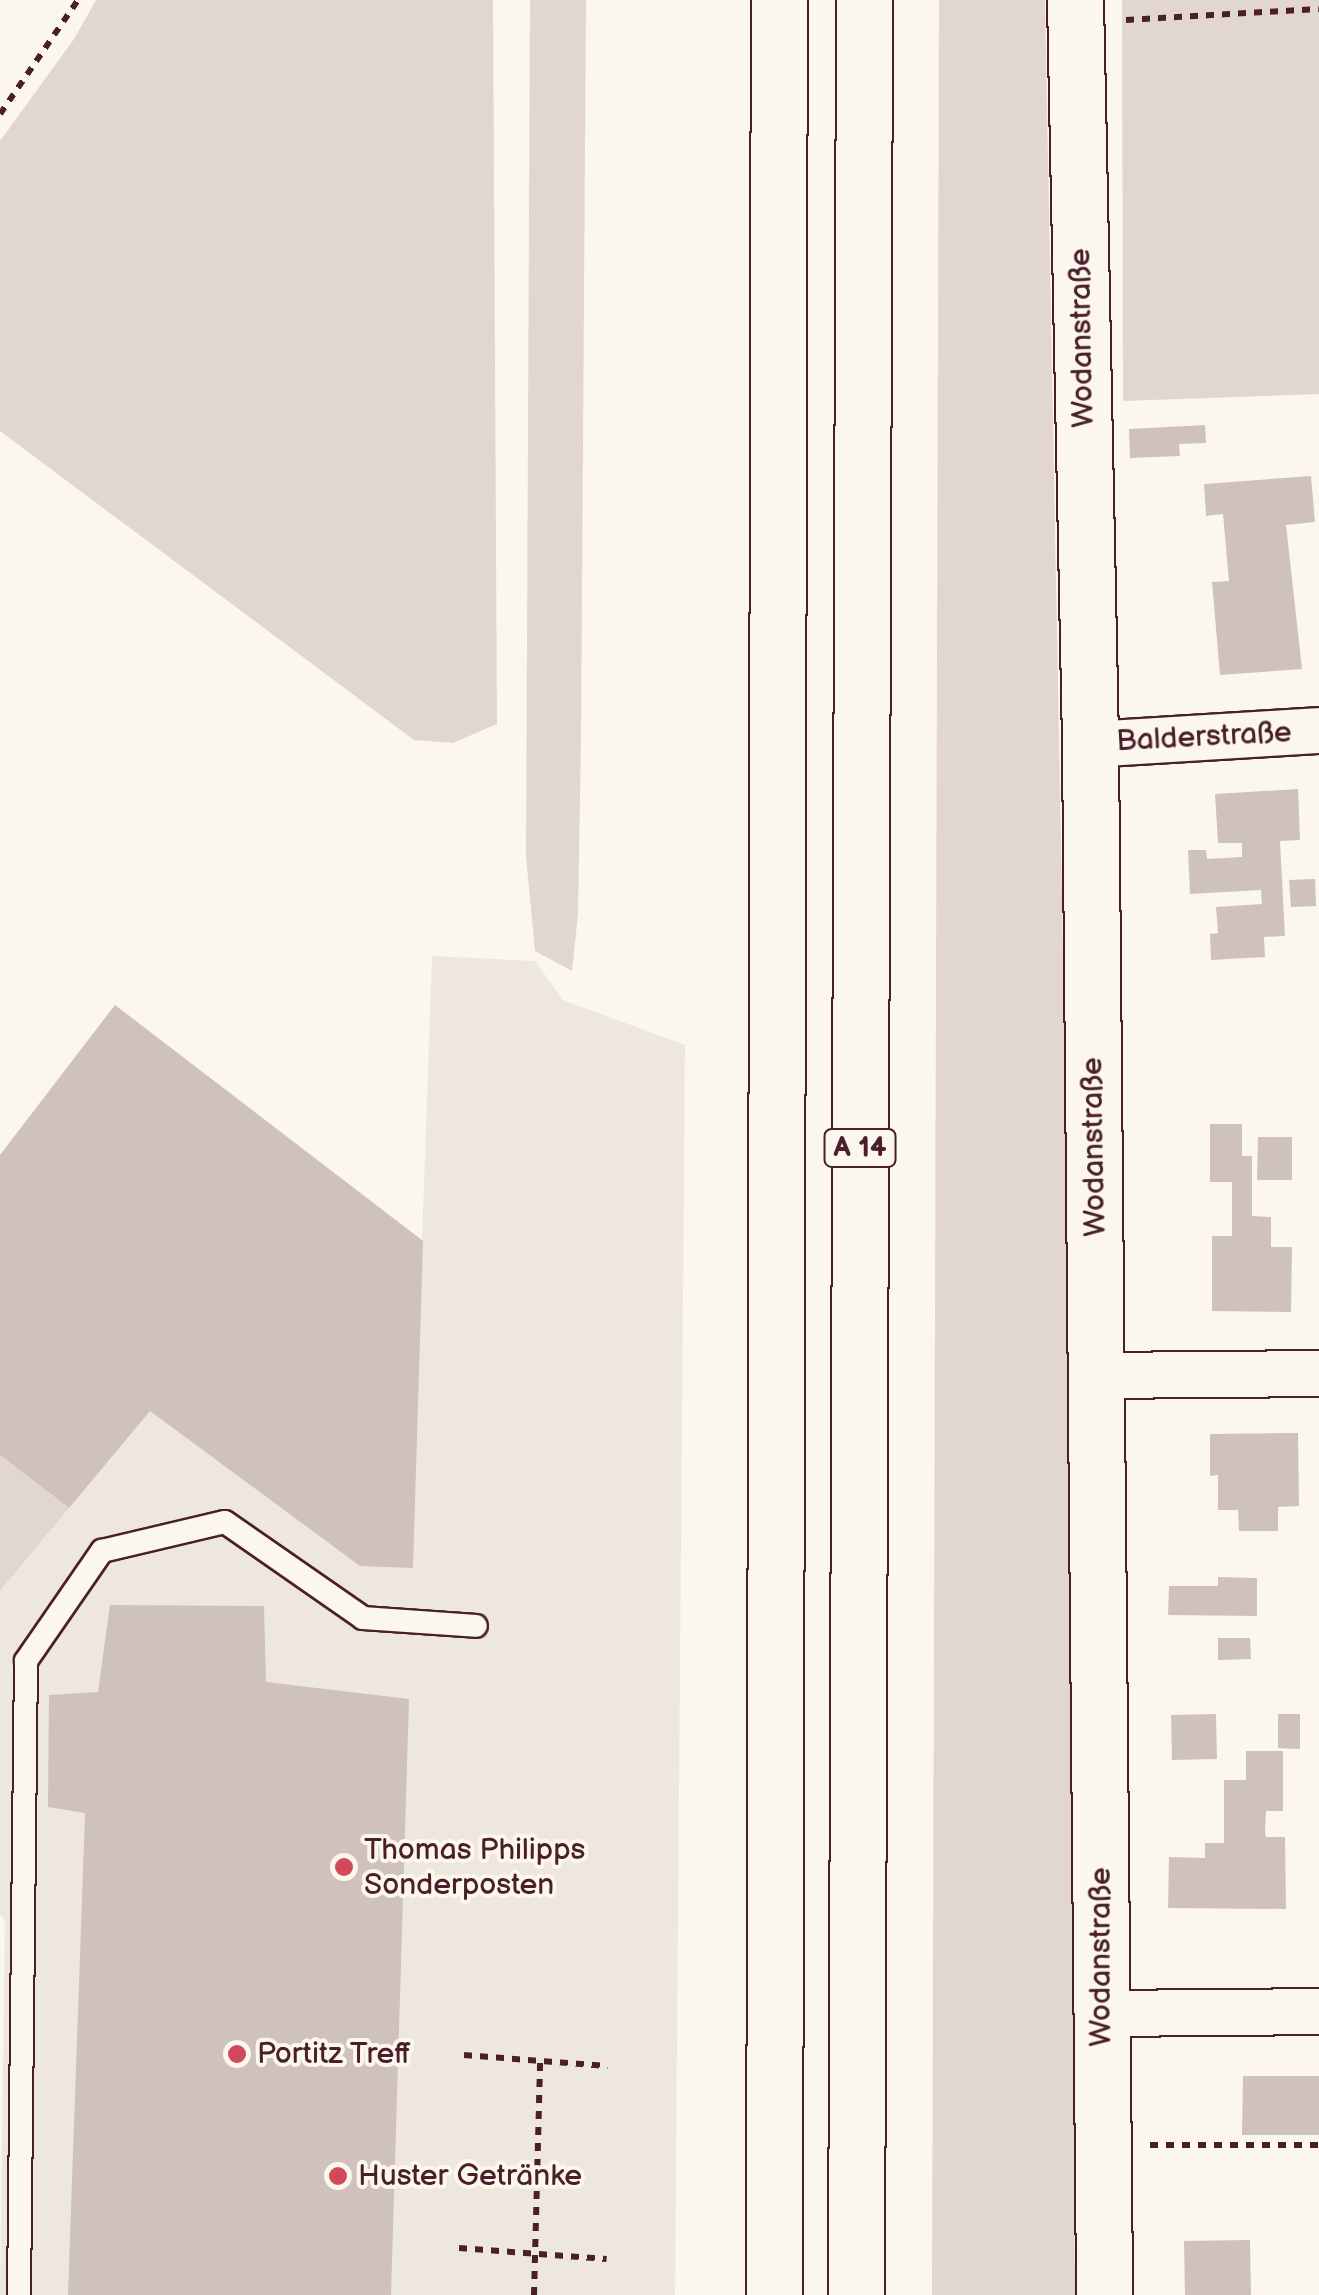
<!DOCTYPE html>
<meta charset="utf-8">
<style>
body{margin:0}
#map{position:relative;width:1319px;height:2295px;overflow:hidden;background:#fbf7ec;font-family:"Balsamiq Sans",sans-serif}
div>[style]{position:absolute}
.built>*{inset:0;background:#eee7de}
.green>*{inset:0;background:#e2d7d0}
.building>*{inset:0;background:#cfc2bc}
.path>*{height:6px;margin-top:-3px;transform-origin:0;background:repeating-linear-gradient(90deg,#4a1f2b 0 8px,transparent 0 16px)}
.roads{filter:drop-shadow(2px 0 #4a1f2b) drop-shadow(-2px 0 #4a1f2b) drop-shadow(0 2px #4a1f2b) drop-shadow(0 -2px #4a1f2b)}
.lane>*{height:22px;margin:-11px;padding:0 11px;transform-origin:11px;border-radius:11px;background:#fbf7ec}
.street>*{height:45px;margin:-22.5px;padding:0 22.5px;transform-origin:22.5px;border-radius:22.5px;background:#fbf7ec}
.secondary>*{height:55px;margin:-27.5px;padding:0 27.5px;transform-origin:27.5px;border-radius:27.5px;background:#fbf7ec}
.highway>*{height:55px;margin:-27.5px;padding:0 27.5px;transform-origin:27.5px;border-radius:27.5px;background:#fbf7ec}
.dots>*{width:28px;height:28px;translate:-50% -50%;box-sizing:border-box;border:5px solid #fbf7ec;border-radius:50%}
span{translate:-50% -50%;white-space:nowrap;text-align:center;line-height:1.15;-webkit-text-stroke:8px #fbf7ec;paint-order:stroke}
.shield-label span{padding:2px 8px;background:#fbf7ec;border:2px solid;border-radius:8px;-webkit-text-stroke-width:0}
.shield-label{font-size:28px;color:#4a1f2b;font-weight:700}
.street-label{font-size:30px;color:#4a1f2b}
.poi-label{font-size:30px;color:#4a1f2b}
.left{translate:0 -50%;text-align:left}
</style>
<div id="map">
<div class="built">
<div style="clip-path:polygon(432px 956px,535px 961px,563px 1000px,685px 1045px,675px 2295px,0 2295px,5px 1921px,0 1914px,0 1591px,69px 1508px,0 1155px,115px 1005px,422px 1240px)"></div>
</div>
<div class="green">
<div style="clip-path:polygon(96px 0,493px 0,497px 724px,453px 743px,414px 740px,0 431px,0 141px,74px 39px)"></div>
<div style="clip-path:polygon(530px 0,586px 0,581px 739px,578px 914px,572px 971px,535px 951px,526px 856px)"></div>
<div style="clip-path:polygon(939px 0,1045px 0,1071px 1374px,1075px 2295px,932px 2295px)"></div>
<div style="clip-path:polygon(1122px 0,1319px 0,1319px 394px,1123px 401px)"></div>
<div style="clip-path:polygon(0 1455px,69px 1508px,0 1591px)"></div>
</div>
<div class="building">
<div style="clip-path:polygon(1205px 425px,1206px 443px,1179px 444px,1180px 456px,1130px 458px,1129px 429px)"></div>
<div style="clip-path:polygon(1311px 476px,1315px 522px,1286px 525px,1302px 669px,1220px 675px,1212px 582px,1229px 581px,1223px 514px,1206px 516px,1204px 484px)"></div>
<div style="clip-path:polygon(1298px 789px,1300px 840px,1280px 841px,1285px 936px,1264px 937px,1265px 957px,1211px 960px,1210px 934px,1218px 933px,1216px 907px,1262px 904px,1261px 890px,1190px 894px,1188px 850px,1206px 850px,1207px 859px,1242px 857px,1242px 843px,1218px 843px,1215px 794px)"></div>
<div style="clip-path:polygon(1315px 879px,1316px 906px,1291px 907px,1289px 880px)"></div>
<div style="clip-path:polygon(115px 1005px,423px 1241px,413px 1568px,360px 1566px,150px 1411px,69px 1508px,0 1455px,0 1155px)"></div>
<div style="clip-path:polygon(1210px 1124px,1242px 1124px,1242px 1156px,1252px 1156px,1252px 1216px,1271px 1217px,1271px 1247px,1292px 1247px,1291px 1312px,1212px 1311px,1212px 1236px,1232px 1236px,1232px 1182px,1210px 1182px)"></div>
<div style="clip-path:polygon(1258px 1137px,1292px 1137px,1292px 1180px,1257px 1180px)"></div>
<div style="clip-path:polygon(1298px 1433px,1299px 1506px,1278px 1507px,1278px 1531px,1239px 1531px,1238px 1510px,1218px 1510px,1218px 1475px,1210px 1476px,1210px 1434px)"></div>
<div style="clip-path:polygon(1218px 1577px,1257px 1578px,1257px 1616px,1168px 1615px,1169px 1586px,1218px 1586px)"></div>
<div style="clip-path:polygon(110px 1605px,264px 1606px,266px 1682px,409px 1699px,391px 2295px,68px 2295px,85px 1813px,48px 1807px,49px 1695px,98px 1692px)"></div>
<div style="clip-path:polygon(1218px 1638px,1250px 1638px,1251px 1659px,1218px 1660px)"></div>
<div style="clip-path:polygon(1216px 1714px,1217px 1759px,1172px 1760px,1171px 1715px)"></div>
<div style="clip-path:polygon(1278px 1714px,1300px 1714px,1300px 1749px,1278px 1748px)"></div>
<div style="clip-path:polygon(1246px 1751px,1283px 1751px,1283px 1811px,1266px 1811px,1265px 1832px,1266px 1837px,1285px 1837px,1286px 1909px,1168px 1908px,1169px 1857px,1205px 1858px,1205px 1843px,1224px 1843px,1224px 1780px,1246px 1780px)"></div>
<div style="clip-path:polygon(1243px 2076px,1319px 2076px,1319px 2135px,1242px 2135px)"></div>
<div style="clip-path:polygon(1250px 2240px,1251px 2295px,1185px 2295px,1184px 2241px)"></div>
</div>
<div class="path">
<div style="left:1126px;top:20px;width:193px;rotate:-3.3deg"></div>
<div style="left:0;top:114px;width:138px;rotate:-55.6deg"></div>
<div style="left:464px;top:2055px;width:144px;rotate:4.4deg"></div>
<div style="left:1150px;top:2145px;width:169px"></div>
<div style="left:459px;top:2248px;width:148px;rotate:4.3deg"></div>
<div style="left:534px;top:2295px;width:234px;rotate:-88.5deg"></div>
</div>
<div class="roads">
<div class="lane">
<div style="left:19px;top:2295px;width:634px;rotate:-89.37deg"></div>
<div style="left:26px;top:1661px;width:134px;rotate:-55.4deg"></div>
<div style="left:102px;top:1551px;width:126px;rotate:-13.3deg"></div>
<div style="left:225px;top:1522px;width:168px;rotate:34.8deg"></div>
<div style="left:363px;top:1618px;width:113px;rotate:4deg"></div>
</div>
<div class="street">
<div style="left:1090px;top:744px;width:229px;rotate:-3.5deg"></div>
<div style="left:1096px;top:1375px;width:223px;rotate:-0.5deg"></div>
<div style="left:1102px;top:2013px;width:217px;rotate:-0.5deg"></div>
</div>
<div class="secondary">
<div style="left:1075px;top:0;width:744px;rotate:88.84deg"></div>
<div style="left:1090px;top:744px;width:1551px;rotate:89.48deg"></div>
</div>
<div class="highway">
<div style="left:774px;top:2295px;width:2295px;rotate:-89.88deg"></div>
<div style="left:856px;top:2295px;width:2295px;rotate:-89.8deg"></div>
</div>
</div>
<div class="dots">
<div style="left:344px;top:1867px;background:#d1495b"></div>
<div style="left:237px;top:2054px;background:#d1495b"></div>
<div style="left:338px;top:2176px;background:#d1495b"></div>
</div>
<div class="shield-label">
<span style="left:860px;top:1148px">A 14</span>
</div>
<div class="street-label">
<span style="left:1082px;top:338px;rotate:-91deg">Wodanstraße</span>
<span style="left:1204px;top:737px;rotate:-3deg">Balderstraße</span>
<span style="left:1094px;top:1147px;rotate:-91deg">Wodanstraße</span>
<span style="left:1101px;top:1957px;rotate:-90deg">Wodanstraße</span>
</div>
<div class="poi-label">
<span class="left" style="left:364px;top:1867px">Thomas Philipps<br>Sonderposten</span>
<span class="left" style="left:257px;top:2054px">Portitz Treff</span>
<span class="left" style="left:358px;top:2176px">Huster Getränke</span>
</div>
</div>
